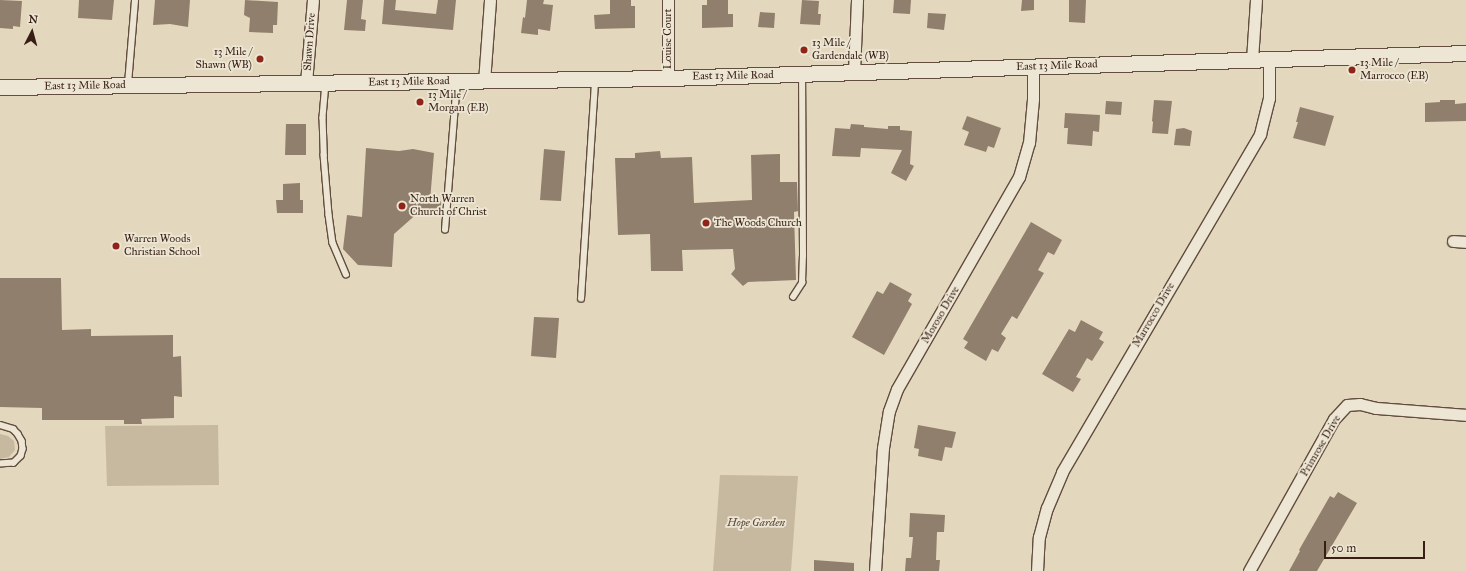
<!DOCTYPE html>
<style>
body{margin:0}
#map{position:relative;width:1466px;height:571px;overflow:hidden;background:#e3d8bd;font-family:"IM FELL Great Primer",serif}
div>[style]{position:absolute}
.green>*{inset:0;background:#c6b9a0}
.building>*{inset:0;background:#907f6c}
.roads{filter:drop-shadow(1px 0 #624d3e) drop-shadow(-1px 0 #624d3e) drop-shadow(0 1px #624d3e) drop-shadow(0 -1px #624d3e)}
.lane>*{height:5.5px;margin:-2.75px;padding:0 2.75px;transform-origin:2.75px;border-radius:2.75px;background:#ede6d4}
.street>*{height:11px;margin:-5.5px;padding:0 5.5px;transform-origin:5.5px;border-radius:5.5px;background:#ede6d4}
.secondary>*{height:15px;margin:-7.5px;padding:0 7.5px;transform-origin:7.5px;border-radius:7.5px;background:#ede6d4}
.dots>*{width:11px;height:11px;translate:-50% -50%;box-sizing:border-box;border:2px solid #ede6d4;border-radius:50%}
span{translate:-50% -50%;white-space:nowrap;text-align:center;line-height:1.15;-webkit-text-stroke:3.5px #ede6d4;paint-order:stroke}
.street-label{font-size:11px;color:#371f14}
.poi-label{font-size:11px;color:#371f14}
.left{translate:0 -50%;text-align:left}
.right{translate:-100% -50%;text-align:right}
.park-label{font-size:11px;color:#5b4637;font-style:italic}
.north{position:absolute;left:12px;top:12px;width:40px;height:40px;-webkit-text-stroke:3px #ede6d4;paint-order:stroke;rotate:6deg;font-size:11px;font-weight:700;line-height:16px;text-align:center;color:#371f14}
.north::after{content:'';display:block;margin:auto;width:14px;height:18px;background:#371f14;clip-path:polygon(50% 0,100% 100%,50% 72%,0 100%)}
.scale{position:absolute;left:1324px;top:541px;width:101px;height:18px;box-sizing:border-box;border:2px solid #371f14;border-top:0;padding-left:5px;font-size:12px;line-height:14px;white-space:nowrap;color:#371f14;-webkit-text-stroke:3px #ede6d4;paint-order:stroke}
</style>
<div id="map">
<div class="green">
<div style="clip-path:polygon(218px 425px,219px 485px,107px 486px,105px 426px)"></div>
<div style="clip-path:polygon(0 434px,8px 436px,14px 441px,15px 450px,9px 457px,0 459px)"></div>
<div style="clip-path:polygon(720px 475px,798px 476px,791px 571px,713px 571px)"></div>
</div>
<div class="building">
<div style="clip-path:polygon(0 0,22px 1px,20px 27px,13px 26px,13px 29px,0 28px)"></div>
<div style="clip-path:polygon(79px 0,114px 0,112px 20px,78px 18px)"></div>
<div style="clip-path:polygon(155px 0,190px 0,188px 27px,170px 24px,153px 25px)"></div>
<div style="clip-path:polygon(245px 0,278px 2px,277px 25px,273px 25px,273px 33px,249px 32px,250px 18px,244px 15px)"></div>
<div style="clip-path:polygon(347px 0,363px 0,361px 19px,366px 20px,365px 31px,344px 30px)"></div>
<div style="clip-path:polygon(384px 0,396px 0,395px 10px,436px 14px,438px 0,456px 0,453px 30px,382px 24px)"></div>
<div style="clip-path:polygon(527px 0,544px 0,543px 4px,553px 5px,550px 31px,538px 29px,538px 35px,521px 33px,523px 17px,525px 18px)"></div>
<div style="clip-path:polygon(610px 0,631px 0,631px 6px,635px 6px,635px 28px,595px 29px,594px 15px,610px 14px)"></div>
<div style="clip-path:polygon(707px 0,728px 0,728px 14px,733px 14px,733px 27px,702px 28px,702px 5px,707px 5px)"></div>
<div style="clip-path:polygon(802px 0,819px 1px,818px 14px,821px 14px,820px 25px,800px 24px)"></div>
<div style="clip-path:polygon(894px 0,911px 0,910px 14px,893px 13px)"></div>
<div style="clip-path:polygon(1022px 0,1034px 0,1034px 10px,1021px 11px)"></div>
<div style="clip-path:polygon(1069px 0,1086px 0,1085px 23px,1069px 22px)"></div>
<div style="clip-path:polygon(760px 12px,775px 13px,774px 28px,758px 27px)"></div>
<div style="clip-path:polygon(928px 13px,946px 14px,944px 30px,927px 28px)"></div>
<div style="clip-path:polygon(1154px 100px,1172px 101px,1168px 134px,1152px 133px,1153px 122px,1152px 121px)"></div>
<div style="clip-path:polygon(1440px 100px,1455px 100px,1455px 104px,1466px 103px,1466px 121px,1425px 122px,1425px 103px,1440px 102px)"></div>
<div style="clip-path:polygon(1106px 101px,1122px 102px,1121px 115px,1105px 114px)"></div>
<div style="clip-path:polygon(1300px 107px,1334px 116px,1325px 146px,1293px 138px,1298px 122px,1296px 122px)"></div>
<div style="clip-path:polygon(1065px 113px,1100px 115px,1099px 132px,1093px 131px,1092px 146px,1067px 144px,1068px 128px,1064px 128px)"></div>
<div style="clip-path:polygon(967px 116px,1001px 128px,994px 148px,988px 146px,986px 152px,964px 145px,969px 132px,962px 129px)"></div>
<div style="clip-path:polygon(286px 124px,306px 124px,306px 155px,285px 155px)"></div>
<div style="clip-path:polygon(851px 124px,864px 125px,864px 127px,888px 129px,888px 126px,900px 126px,900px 130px,912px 131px,910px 164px,914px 166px,906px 181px,891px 173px,902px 150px,861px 148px,860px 157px,832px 156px,835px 128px,850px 129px)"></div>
<div style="clip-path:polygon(1184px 128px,1192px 131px,1190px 146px,1174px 145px,1176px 129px)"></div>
<div style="clip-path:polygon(366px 148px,399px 151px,413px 149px,434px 153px,430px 201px,441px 201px,441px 214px,420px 211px,394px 234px,392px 267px,358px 265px,343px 249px,347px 215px,362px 217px)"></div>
<div style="clip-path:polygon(544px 149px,565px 151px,561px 201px,540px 200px)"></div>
<div style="clip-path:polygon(660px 151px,661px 158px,692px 157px,694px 203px,752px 200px,751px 155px,780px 154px,780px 182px,797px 182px,798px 211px,794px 212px,796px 280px,748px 282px,743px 286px,731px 274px,735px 269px,733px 249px,682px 250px,683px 271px,651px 271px,650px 234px,618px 235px,615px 158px,635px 158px,635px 153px)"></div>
<div style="clip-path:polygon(300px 183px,300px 200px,303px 200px,303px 213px,277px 213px,276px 200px,283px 200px,283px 184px)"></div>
<div style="clip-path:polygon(1031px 222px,1062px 240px,1054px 255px,1048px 252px,1038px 270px,1044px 273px,1017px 319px,1012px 316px,1001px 334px,1006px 338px,998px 352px,992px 349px,986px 361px,964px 348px,968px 342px,963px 339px)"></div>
<div style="clip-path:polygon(0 278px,61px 278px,62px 330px,91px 329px,91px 336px,173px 335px,173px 357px,181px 356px,182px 397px,174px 396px,174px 418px,141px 419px,142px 424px,124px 424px,124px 420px,42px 420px,42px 408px,0 407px)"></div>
<div style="clip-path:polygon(890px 282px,912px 294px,908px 301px,912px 304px,884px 355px,852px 337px,877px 291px,883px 294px)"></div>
<div style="clip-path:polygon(534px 317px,559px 318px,556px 358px,531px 356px)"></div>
<div style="clip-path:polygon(1081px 320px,1103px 332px,1099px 339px,1104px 342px,1092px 361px,1087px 358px,1076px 377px,1081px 379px,1073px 392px,1042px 374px,1069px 329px,1075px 332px)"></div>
<div style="clip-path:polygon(918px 425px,956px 432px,952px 448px,945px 447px,942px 461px,918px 456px,919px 449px,914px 448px)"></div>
<div style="clip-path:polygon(1338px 492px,1357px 503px,1317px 571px,1289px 571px,1300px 551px,1299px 550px,1330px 496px,1334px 498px)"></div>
<div style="clip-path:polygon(910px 513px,945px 515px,944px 532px,937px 532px,936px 560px,940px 560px,939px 571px,905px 571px,906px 558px,911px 558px,913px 537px,909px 537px)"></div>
<div style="clip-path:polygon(814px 560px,854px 563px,854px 571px,814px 571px)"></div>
</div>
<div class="roads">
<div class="lane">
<div style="left:326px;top:83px;width:35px;rotate:95deg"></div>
<div style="left:323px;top:118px;width:37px;rotate:88deg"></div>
<div style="left:324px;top:155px;width:60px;rotate:85.2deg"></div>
<div style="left:329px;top:215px;width:28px;rotate:82deg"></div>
<div style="left:333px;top:243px;width:34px;rotate:67deg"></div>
<div style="left:128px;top:84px;width:84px;rotate:-85.2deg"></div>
<div style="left:445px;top:230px;width:148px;rotate:-85.4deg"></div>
<div style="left:793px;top:297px;width:17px;rotate:-57deg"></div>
<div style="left:802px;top:283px;width:27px;rotate:-88deg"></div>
<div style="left:803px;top:256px;width:181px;rotate:-90.3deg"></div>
<div style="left:581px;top:299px;width:219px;rotate:-86.3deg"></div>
<div style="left:0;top:425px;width:14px;rotate:17deg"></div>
<div style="left:13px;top:429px;width:7px;rotate:45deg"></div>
<div style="left:18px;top:434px;width:8px;rotate:60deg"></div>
<div style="left:22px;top:441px;width:8px;rotate:83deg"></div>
<div style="left:23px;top:449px;width:7px;rotate:106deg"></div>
<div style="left:21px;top:456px;width:10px;rotate:135deg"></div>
<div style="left:14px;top:463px;width:14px;rotate:176deg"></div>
</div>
<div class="street">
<div style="left:1252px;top:60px;width:60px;rotate:-86.2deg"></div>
<div style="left:854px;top:72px;width:72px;rotate:-87.6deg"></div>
<div style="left:668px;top:78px;width:78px;rotate:-90deg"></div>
<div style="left:484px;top:82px;width:82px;rotate:-85.8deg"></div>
<div style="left:306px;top:83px;width:83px;rotate:-85.2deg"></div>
<div style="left:1453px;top:241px;width:13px;rotate:4deg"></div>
<div style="left:875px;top:571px;width:123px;rotate:-86.3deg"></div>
<div style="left:883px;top:448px;width:37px;rotate:-81deg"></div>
<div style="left:889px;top:411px;width:23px;rotate:-70deg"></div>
<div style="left:897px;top:389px;width:245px;rotate:-60.1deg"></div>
<div style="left:1019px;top:177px;width:35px;rotate:-74deg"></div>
<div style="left:1029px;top:143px;width:44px;rotate:-84.8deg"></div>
<div style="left:1033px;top:99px;width:32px;rotate:-90deg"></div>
<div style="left:1037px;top:571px;width:34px;rotate:-87deg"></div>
<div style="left:1039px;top:537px;width:30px;rotate:-75deg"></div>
<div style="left:1047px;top:508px;width:39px;rotate:-67deg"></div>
<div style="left:1062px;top:472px;width:392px;rotate:-59.6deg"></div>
<div style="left:1260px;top:134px;width:37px;rotate:-76deg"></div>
<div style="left:1269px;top:98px;width:38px;rotate:-90deg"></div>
<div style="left:1249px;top:571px;width:174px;rotate:-60.8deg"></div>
<div style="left:1334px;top:419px;width:19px;rotate:-47deg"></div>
<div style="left:1347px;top:405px;width:13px;rotate:-4deg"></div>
<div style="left:1360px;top:404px;width:16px;rotate:14deg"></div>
<div style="left:1376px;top:408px;width:90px;rotate:4.4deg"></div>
</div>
<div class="secondary">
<div style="left:0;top:87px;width:668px;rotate:-0.77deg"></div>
<div style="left:668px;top:78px;width:798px;rotate:-1.79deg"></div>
</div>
</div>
<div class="dots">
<div style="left:804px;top:50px;background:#8f2418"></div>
<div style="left:260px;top:59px;background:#8f2418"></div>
<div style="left:1352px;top:70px;background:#8f2418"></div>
<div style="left:420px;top:102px;background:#8f2418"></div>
<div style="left:402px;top:206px;background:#8f2418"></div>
<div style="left:706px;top:223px;background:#8f2418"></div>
<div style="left:116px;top:246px;background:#8f2418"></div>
</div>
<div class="street-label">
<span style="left:668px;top:39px;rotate:-90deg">Louise Court</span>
<span style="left:310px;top:42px;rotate:-86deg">Shawn Drive</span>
<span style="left:1057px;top:66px;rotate:-2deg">East 13 Mile Road</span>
<span style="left:733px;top:76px;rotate:-1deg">East 13 Mile Road</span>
<span style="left:409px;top:82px;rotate:-1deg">East 13 Mile Road</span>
<span style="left:85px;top:86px;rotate:-1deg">East 13 Mile Road</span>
<span style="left:941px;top:315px;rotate:-60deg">Moroso Drive</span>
<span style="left:1154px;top:315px;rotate:-60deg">Marrocco Drive</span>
<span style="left:1321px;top:446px;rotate:-60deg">Primrose Drive</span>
</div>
<div class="poi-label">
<span class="left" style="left:812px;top:50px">13 Mile /<br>Gardendale (WB)</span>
<span class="right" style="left:252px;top:59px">13 Mile /<br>Shawn (WB)</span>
<span class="left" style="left:1360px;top:70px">13 Mile /<br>Marrocco (EB)</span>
<span class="left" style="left:428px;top:102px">13 Mile /<br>Morgan (EB)</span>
<span class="left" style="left:410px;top:206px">North Warren<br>Church of Christ</span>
<span class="left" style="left:714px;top:223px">The Woods Church</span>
<span class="left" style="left:124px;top:246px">Warren Woods<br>Christian School</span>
</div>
<div class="park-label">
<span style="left:756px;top:523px">Hope Garden</span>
</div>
<div class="north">N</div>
<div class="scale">50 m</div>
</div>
